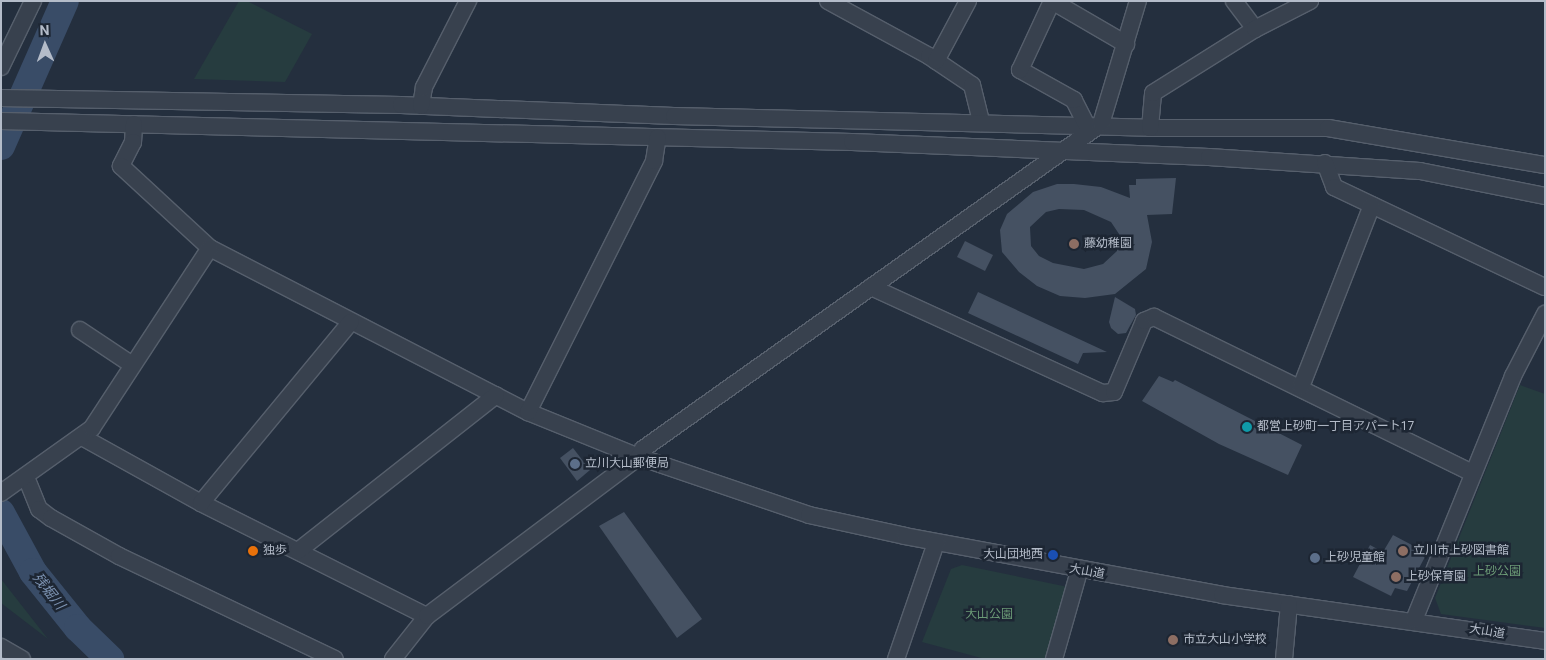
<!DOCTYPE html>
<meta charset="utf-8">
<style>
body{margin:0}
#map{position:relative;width:1546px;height:660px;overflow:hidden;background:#242f3e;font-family:Roboto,"Noto Sans JP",sans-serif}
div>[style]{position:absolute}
.green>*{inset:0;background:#263c3f}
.river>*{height:28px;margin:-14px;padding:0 14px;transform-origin:14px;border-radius:14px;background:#394c67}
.building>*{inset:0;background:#455162}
.roads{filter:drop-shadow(1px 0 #565f6c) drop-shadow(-1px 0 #565f6c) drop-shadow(0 1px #565f6c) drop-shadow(0 -1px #565f6c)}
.minor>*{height:16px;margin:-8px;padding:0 8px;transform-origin:8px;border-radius:8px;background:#38414e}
.dots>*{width:14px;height:14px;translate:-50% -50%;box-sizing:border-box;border:2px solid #1d2633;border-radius:50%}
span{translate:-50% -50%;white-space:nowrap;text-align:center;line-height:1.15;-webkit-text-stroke:5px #1d2633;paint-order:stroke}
.poi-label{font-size:12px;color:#b4bcc9}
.left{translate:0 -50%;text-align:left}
.right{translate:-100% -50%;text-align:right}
.street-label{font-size:12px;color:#b4bcc9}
.park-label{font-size:12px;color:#6b9a76}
.water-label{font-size:14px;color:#7c92b1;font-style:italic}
.frame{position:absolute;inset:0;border:2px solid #b4bcc9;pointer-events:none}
.north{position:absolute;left:20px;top:20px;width:50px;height:50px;-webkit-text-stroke:4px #1d2633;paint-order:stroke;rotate:358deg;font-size:14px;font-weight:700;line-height:20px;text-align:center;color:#b4bcc9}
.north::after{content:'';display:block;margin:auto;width:18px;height:22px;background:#b4bcc9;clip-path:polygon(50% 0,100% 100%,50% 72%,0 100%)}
</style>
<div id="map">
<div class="green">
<div style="clip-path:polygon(239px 1px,247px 1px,312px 34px,285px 82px,194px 79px)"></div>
<div style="clip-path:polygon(1520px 385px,1545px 394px,1545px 628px,1441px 614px,1435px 598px)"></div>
<div style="clip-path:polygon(962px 565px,1068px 587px,1049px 659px,985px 659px,922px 642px,951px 569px)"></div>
<div style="clip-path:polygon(1px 579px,48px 639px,1px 603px)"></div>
</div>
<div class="river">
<div style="left:1px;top:146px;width:158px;rotate:-66.2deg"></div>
<div style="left:1px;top:513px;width:67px;rotate:61.5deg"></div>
<div style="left:33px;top:572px;width:72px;rotate:51.2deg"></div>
<div style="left:78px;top:628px;width:45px;rotate:44.1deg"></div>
</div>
<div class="building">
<div style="clip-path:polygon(evenodd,1176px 178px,1172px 214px,1147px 215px,1152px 242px,1146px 269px,1115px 294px,1085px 298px,1060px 296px,1037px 286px,1019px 272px,1002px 252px,1000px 230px,1007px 214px,1033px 192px,1057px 184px,1074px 184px,1101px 187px,1130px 198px,1129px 185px,1136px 185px,1136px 179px,1176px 178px,1059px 209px,1084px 210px,1111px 222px,1119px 234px,1117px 251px,1103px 264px,1084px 269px,1053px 263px,1039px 256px,1031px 246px,1030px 227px,1046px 212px,1059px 209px)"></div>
<div style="clip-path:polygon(965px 241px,993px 255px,985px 271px,957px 257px)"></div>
<div style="clip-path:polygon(978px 292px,1107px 352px,1083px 353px,1078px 364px,968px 313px)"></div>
<div style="clip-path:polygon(1115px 297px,1135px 309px,1136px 315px,1126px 333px,1118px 334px,1111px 328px,1109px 322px)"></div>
<div style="clip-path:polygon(1159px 376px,1173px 382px,1175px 380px,1302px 445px,1288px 475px,1219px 444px,1142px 401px)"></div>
<div style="clip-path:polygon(573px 448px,590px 470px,577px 481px,560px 458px)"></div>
<div style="clip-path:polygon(624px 512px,702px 619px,677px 638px,599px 526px)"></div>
<div style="clip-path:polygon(1393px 535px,1427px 553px,1407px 591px,1395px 588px,1391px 596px,1353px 577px,1370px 545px,1383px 552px)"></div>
</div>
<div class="roads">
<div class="minor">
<div style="left:828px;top:1px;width:115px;rotate:28.6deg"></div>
<div style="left:929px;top:56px;width:52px;rotate:34deg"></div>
<div style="left:972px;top:85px;width:38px;rotate:76deg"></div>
<div style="left:1234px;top:1px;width:35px;rotate:53deg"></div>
<div style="left:936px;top:61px;width:68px;rotate:-61.9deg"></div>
<div style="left:1px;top:67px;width:73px;rotate:-64.1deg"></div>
<div style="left:1px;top:98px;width:400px;rotate:1deg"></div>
<div style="left:401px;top:105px;width:273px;rotate:2.3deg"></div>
<div style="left:674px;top:116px;width:476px;rotate:1.4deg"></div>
<div style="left:1150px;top:128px;width:178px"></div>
<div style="left:1328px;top:128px;width:220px;rotate:9.7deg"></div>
<div style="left:421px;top:106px;width:19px;rotate:-81deg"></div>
<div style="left:424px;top:87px;width:97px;rotate:-62.9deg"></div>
<div style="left:1px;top:121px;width:851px;rotate:1.41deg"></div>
<div style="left:852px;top:142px;width:357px;rotate:2.4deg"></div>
<div style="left:1209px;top:157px;width:211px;rotate:3.8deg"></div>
<div style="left:1420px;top:171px;width:127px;rotate:11.3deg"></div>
<div style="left:134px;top:124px;width:18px;rotate:93deg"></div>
<div style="left:133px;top:142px;width:27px;rotate:117deg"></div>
<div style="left:121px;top:166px;width:121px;rotate:42.7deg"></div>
<div style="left:210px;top:248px;width:358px;rotate:27.3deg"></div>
<div style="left:528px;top:412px;width:120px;rotate:22.1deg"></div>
<div style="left:639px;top:457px;width:180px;rotate:18.8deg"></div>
<div style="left:809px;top:515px;width:98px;rotate:12.3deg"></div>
<div style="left:905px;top:536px;width:322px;rotate:10.5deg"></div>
<div style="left:1222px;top:595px;width:326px;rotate:8.1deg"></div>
<div style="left:1086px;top:124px;width:27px;rotate:-117deg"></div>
<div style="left:1074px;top:100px;width:62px;rotate:-150.9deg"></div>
<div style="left:1020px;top:70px;width:76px;rotate:-65.1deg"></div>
<div style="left:1052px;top:1px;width:86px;rotate:30.2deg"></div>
<div style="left:1150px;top:128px;width:35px;rotate:-85deg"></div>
<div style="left:1153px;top:93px;width:120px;rotate:-32.1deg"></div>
<div style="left:1255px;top:29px;width:62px;rotate:-27deg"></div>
<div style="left:1325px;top:163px;width:26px;rotate:69deg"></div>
<div style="left:1334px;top:187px;width:233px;rotate:25.4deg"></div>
<div style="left:871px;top:287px;width:255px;rotate:24.6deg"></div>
<div style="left:1103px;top:393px;width:11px;rotate:-5deg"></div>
<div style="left:1114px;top:392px;width:77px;rotate:-67.1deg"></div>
<div style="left:1144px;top:321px;width:11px;rotate:-22deg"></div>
<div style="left:1154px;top:317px;width:355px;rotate:26.1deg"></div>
<div style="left:80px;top:330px;width:61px;rotate:33.7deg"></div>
<div style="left:1301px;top:387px;width:195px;rotate:-68.7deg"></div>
<div style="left:528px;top:412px;width:281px;rotate:-63.3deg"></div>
<div style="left:654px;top:161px;width:24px;rotate:-81deg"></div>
<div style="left:82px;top:437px;width:136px;rotate:29deg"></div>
<div style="left:201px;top:503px;width:253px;rotate:26.6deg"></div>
<div style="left:26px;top:477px;width:35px;rotate:68deg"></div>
<div style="left:39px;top:509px;width:15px;rotate:37deg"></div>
<div style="left:51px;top:518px;width:78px;rotate:29.2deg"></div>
<div style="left:119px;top:556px;width:239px;rotate:25.5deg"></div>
<div style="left:1px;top:493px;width:112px;rotate:-35.5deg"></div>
<div style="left:92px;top:428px;width:215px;rotate:-56.8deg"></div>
<div style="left:201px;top:503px;width:235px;rotate:-50.4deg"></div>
<div style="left:298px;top:551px;width:252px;rotate:-38.2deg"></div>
<div style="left:1414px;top:620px;width:263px;rotate:-67.9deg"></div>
<div style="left:1513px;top:376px;width:70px;rotate:-62.7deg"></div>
<div style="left:1px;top:647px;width:24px;rotate:30deg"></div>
<div style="left:393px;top:659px;width:55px;rotate:-51.7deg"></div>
<div style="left:427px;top:616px;width:265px;rotate:-36.9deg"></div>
<div style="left:639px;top:457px;width:9px;rotate:-63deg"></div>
<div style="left:643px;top:449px;width:562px;rotate:-35.36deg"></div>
<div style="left:1101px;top:124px;width:128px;rotate:-73.3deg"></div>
<div style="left:896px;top:659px;width:123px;rotate:-71deg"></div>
<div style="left:1054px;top:659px;width:91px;rotate:-74.1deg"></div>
<div style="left:1284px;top:659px;width:55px;rotate:-84.8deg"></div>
</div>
</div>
<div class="dots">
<div style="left:1074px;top:244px;background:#8d6e63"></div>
<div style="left:1247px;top:427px;background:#0f9aa8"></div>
<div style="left:575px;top:464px;background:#5c6f8a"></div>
<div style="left:253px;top:551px;background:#e8710a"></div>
<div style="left:1403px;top:551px;background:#8d6e63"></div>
<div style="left:1053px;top:555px;background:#1a4fb4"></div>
<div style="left:1315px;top:558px;background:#5c6f8a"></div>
<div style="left:1396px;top:577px;background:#8d6e63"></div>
<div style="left:1173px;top:640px;background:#8d6e63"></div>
</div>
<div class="poi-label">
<span class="left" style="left:1084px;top:244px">藤幼稚園</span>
<span class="left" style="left:1257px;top:427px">都営上砂町一丁目アパート17</span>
<span class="left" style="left:585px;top:464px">立川大山郵便局</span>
<span class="left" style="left:263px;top:551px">独歩</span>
<span class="left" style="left:1413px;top:551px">立川市上砂図書館</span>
<span class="right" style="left:1043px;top:555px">大山団地西</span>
<span class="left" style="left:1325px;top:558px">上砂児童館</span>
<span class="left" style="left:1406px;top:577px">上砂保育園</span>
<span class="left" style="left:1183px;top:640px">市立大山小学校</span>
</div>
<div class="street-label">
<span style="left:1087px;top:572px;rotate:10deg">大山道</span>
<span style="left:1487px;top:632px;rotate:9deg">大山道</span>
</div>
<div class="park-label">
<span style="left:1497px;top:572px">上砂公園</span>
<span style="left:989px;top:615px">大山公園</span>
</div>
<div class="water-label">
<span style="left:49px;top:591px;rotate:52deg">残堀川</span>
</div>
<div class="frame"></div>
<div class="north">N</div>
</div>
